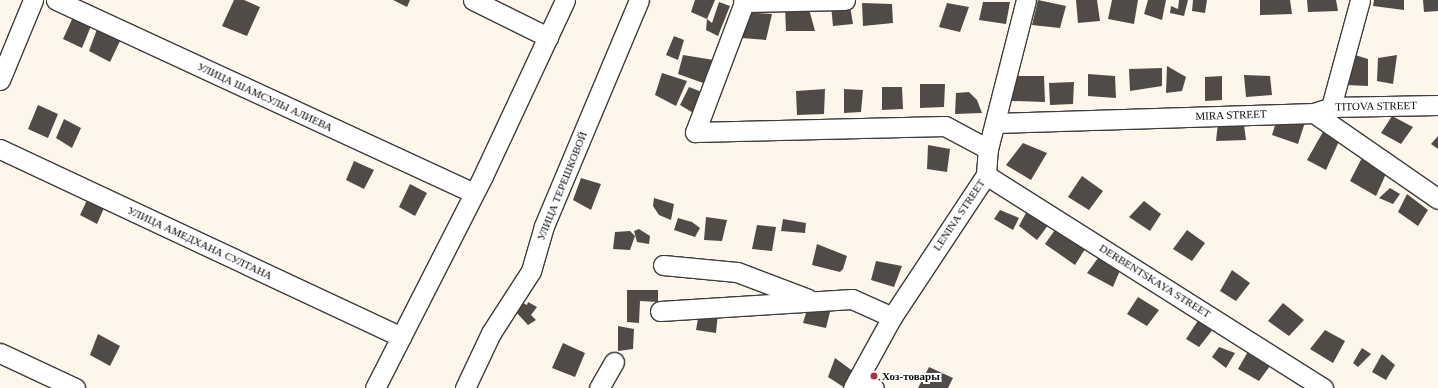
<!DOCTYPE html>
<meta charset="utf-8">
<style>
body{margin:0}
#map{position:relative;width:1438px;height:388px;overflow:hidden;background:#fcf7ea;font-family:"Times New Roman",serif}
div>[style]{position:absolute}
.building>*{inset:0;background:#514b48}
.roads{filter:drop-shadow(1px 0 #3d3d3d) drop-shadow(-1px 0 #3d3d3d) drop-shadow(0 1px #3d3d3d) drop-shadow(0 -1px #3d3d3d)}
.minor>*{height:19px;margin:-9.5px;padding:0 9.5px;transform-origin:9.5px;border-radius:9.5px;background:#fff}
.dots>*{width:11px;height:11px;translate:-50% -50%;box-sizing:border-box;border:2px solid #fff;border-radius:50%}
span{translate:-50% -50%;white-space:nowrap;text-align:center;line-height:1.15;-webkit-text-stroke:4px #fff;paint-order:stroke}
.street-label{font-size:11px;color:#0a0a0a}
.poi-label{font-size:11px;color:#0a0a0a;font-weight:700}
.left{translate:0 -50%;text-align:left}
</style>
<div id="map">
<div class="building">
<div style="clip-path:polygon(234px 0,244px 0,260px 7px,247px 36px,222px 26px)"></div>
<div style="clip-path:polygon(393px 0,410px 0,407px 7px)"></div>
<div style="clip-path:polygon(695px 0,715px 0,707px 19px,691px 12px)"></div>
<div style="clip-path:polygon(1038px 0,1066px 6px,1060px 28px,1032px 25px)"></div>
<div style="clip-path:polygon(1076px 0,1097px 0,1100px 21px,1078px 23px)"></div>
<div style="clip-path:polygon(1112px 0,1138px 0,1134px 24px,1108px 19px)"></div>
<div style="clip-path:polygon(1148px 0,1166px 0,1162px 20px,1144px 14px)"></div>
<div style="clip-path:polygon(1179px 0,1188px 0,1184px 16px,1170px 13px,1171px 6px,1178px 9px)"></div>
<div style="clip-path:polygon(1193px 0,1207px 0,1205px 13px,1192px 11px)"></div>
<div style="clip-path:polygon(1260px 0,1290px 0,1292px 14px,1260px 15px)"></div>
<div style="clip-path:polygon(1307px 0,1336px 0,1338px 11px,1308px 12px)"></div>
<div style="clip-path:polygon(1374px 0,1404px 0,1404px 10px,1373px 6px)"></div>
<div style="clip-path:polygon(1423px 0,1438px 0,1438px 11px,1424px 12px)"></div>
<div style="clip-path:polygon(719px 2px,730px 6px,718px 36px,706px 30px,707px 19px,712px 23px)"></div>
<div style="clip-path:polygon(983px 2px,1010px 2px,1006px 24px,979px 20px)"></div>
<div style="clip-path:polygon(862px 3px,892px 4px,893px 23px,863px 26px)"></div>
<div style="clip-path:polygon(947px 3px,969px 7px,960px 32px,939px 27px)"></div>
<div style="clip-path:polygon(831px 5px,850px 6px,853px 24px,833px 26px)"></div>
<div style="clip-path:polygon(785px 7px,809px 9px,815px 31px,786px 31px)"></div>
<div style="clip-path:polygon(746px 12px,772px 14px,766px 40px,742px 38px)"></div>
<div style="clip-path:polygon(74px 15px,91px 26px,82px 48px,63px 39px)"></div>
<div style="clip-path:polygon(97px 29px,121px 39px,110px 62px,89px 51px)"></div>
<div style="clip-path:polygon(674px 36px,684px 40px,678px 60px,666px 55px)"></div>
<div style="clip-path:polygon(1352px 54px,1368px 59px,1368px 86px,1346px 85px)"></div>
<div style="clip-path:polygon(683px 55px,714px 60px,706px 84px,678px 74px)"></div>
<div style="clip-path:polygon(1397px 55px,1393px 84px,1377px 81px,1378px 58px)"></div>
<div style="clip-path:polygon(1167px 66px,1186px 77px,1182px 91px,1166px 93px)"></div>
<div style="clip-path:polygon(1162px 68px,1162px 86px,1130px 91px,1129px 69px)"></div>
<div style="clip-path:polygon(662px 73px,687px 81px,676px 106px,655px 95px)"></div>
<div style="clip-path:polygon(1088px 74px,1115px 76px,1116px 98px,1088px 96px)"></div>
<div style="clip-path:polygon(1244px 75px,1270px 76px,1272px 95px,1246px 97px)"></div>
<div style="clip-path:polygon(1014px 76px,1044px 76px,1045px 102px,1012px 101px)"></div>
<div style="clip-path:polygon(1222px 76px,1222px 100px,1205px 101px,1205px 77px)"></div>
<div style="clip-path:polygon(1074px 82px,1073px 104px,1050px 105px,1049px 83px)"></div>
<div style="clip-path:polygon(920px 84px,945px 84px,944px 107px,920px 108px)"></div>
<div style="clip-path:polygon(689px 87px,702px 92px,695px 114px,680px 105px)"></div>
<div style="clip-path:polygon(882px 87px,902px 87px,903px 109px,882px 110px)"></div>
<div style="clip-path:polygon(825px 89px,824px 114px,797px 115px,796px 91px)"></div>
<div style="clip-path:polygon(844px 89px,863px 90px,861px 112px,844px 113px)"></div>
<div style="clip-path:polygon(969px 92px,977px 100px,982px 113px,955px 114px,956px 93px)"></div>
<div style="clip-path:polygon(38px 105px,58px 114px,48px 138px,28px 129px)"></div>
<div style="clip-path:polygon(1392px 116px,1413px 127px,1401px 144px,1381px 133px)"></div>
<div style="clip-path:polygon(64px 119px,81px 128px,72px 148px,56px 138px)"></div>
<div style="clip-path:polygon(1277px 119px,1306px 119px,1298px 144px,1272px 135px)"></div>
<div style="clip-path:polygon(1218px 123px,1244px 125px,1246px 140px,1216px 141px)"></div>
<div style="clip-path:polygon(1324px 130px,1340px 139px,1326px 170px,1307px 160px)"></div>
<div style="clip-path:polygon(1438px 136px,1438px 149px,1431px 144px)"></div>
<div style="clip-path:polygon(1023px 143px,1047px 153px,1031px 180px,1006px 165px)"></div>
<div style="clip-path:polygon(928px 145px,950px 149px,947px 172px,927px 169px)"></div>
<div style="clip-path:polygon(1366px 150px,1389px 167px,1376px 196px,1350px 181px)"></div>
<div style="clip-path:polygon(354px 161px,374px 170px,364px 189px,346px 180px)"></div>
<div style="clip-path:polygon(1082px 176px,1103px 191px,1089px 210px,1068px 197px)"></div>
<div style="clip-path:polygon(581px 178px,601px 184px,591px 210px,573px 200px)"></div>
<div style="clip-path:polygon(410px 184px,427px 193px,415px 216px,399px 207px)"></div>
<div style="clip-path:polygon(1390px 188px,1400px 194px,1393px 204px,1379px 198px)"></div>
<div style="clip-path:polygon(1407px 194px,1428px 210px,1418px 226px,1398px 212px)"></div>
<div style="clip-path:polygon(88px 198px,104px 208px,97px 224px,80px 215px)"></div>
<div style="clip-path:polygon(654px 198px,674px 204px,671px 220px,659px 215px,653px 206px)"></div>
<div style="clip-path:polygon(1144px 201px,1161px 214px,1150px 231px,1129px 217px)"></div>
<div style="clip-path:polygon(1028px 209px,1049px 224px,1037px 240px,1019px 226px)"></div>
<div style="clip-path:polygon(1000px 210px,1019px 218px,1013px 230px,994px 219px)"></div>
<div style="clip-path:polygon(706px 217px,727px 220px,722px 241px,704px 240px)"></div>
<div style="clip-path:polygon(678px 218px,692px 222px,700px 228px,695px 237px,674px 230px)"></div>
<div style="clip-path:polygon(783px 219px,806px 223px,805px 233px,781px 231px)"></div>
<div style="clip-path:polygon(757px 225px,776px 227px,772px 251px,752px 249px)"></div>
<div style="clip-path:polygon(1057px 227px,1087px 246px,1075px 265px,1045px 244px)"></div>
<div style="clip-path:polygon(639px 229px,650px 236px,649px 244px,637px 242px,634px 231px)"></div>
<div style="clip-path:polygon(1187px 230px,1205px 243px,1192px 261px,1173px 249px)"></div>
<div style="clip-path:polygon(630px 231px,635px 236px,630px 250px,613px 249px,615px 232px)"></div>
<div style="clip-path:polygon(817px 244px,847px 256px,843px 269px,840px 272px,812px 265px)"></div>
<div style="clip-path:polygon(1101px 254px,1121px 268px,1113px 287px,1087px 273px)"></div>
<div style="clip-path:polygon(876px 261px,902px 266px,894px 287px,871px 280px)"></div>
<div style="clip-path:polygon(1232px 270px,1250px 283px,1236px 301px,1220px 291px)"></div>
<div style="clip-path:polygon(627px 290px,658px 290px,658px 302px,640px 301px,639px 323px,627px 322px)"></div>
<div style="clip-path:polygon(1138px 297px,1159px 310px,1147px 326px,1127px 314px)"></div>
<div style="clip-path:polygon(521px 302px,527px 305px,528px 302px,537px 307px,531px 315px,536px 320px,528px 325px,514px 310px)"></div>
<div style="clip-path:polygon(809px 303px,831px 308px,826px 328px,803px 323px)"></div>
<div style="clip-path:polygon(1283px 303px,1304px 320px,1289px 336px,1268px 321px)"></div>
<div style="clip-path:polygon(699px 313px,718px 313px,716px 333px,696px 330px)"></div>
<div style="clip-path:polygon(1199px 319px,1214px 328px,1199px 347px,1186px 339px)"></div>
<div style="clip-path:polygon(618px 326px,634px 329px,633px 349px,618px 351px)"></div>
<div style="clip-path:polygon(1325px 330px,1345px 341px,1333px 363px,1310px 349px)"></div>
<div style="clip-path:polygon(98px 334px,120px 346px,110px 366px,90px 355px)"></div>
<div style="clip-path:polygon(563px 343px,585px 353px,575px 377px,552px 368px)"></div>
<div style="clip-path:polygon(1219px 347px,1235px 353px,1226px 368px,1212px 357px)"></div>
<div style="clip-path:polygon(1250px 348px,1273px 362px,1259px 381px,1238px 369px)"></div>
<div style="clip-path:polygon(1362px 348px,1371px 354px,1358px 367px,1353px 363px)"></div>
<div style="clip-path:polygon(1382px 354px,1395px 365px,1386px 380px,1372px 372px)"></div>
<div style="clip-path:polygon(835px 358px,854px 372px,845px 388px,828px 377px)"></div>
<div style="clip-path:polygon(929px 367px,953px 378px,948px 388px,918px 388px)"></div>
</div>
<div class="roads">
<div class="minor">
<div style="left:56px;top:0;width:460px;rotate:24.8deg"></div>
<div style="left:473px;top:0;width:84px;rotate:26.3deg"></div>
<div style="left:745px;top:0;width:141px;rotate:110.7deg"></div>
<div style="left:695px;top:132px;width:250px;rotate:-1.4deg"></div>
<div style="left:945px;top:126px;width:49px;rotate:28.1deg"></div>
<div style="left:743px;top:2px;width:102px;rotate:-1.1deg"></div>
<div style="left:0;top:80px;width:87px;rotate:-67.6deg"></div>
<div style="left:1331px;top:107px;width:111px;rotate:-74.8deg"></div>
<div style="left:1314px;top:113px;width:18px;rotate:-19deg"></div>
<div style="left:1331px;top:107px;width:107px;rotate:-1.1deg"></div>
<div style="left:997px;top:123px;width:317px;rotate:-1.8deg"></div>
<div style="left:1314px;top:113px;width:151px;rotate:34.7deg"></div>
<div style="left:0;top:149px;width:443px;rotate:25.1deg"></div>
<div style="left:986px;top:175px;width:399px;rotate:32.3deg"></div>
<div style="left:663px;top:265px;width:74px;rotate:5.4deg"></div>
<div style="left:737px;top:272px;width:76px;rotate:20.8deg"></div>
<div style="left:660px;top:311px;width:192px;rotate:-3.6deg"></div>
<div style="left:852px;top:299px;width:44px;rotate:24.2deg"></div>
<div style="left:0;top:353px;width:83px;rotate:25deg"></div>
<div style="left:858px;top:379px;width:18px;rotate:29deg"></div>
<div style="left:375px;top:388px;width:238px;rotate:-63deg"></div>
<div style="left:483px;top:176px;width:194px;rotate:-65deg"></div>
<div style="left:465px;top:388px;width:61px;rotate:-64.7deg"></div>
<div style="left:491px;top:333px;width:74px;rotate:-57.2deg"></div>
<div style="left:531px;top:271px;width:47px;rotate:-73.9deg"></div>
<div style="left:544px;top:226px;width:245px;rotate:-67.2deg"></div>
<div style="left:599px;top:388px;width:30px;rotate:-60deg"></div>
<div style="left:853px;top:388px;width:81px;rotate:-61.2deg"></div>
<div style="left:892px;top:317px;width:170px;rotate:-56.5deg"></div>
<div style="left:986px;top:175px;width:26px;rotate:-86deg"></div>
<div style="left:988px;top:149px;width:154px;rotate:-75.7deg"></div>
</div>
</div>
<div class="dots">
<div style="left:874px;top:376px;background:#a83442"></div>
</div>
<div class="street-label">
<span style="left:265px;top:97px;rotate:25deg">УЛИЦА ШАМСУЛЫ АЛИЕВА</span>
<span style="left:1376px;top:106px;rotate:-1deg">TITOVA STREET</span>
<span style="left:1231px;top:115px;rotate:-2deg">MIRA STREET</span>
<span style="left:562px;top:186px;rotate:-68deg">УЛИЦА ТЕРЕШКОВОЙ</span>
<span style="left:959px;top:215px;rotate:-56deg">LENINA STREET</span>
<span style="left:200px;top:243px;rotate:25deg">УЛИЦА АМЕДХАНА СУЛТАНА</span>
<span style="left:1155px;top:281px;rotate:32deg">DERBENTSKAYA STREET</span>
</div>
<div class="poi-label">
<span class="left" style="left:882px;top:376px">Хоз-товары</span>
</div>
</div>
